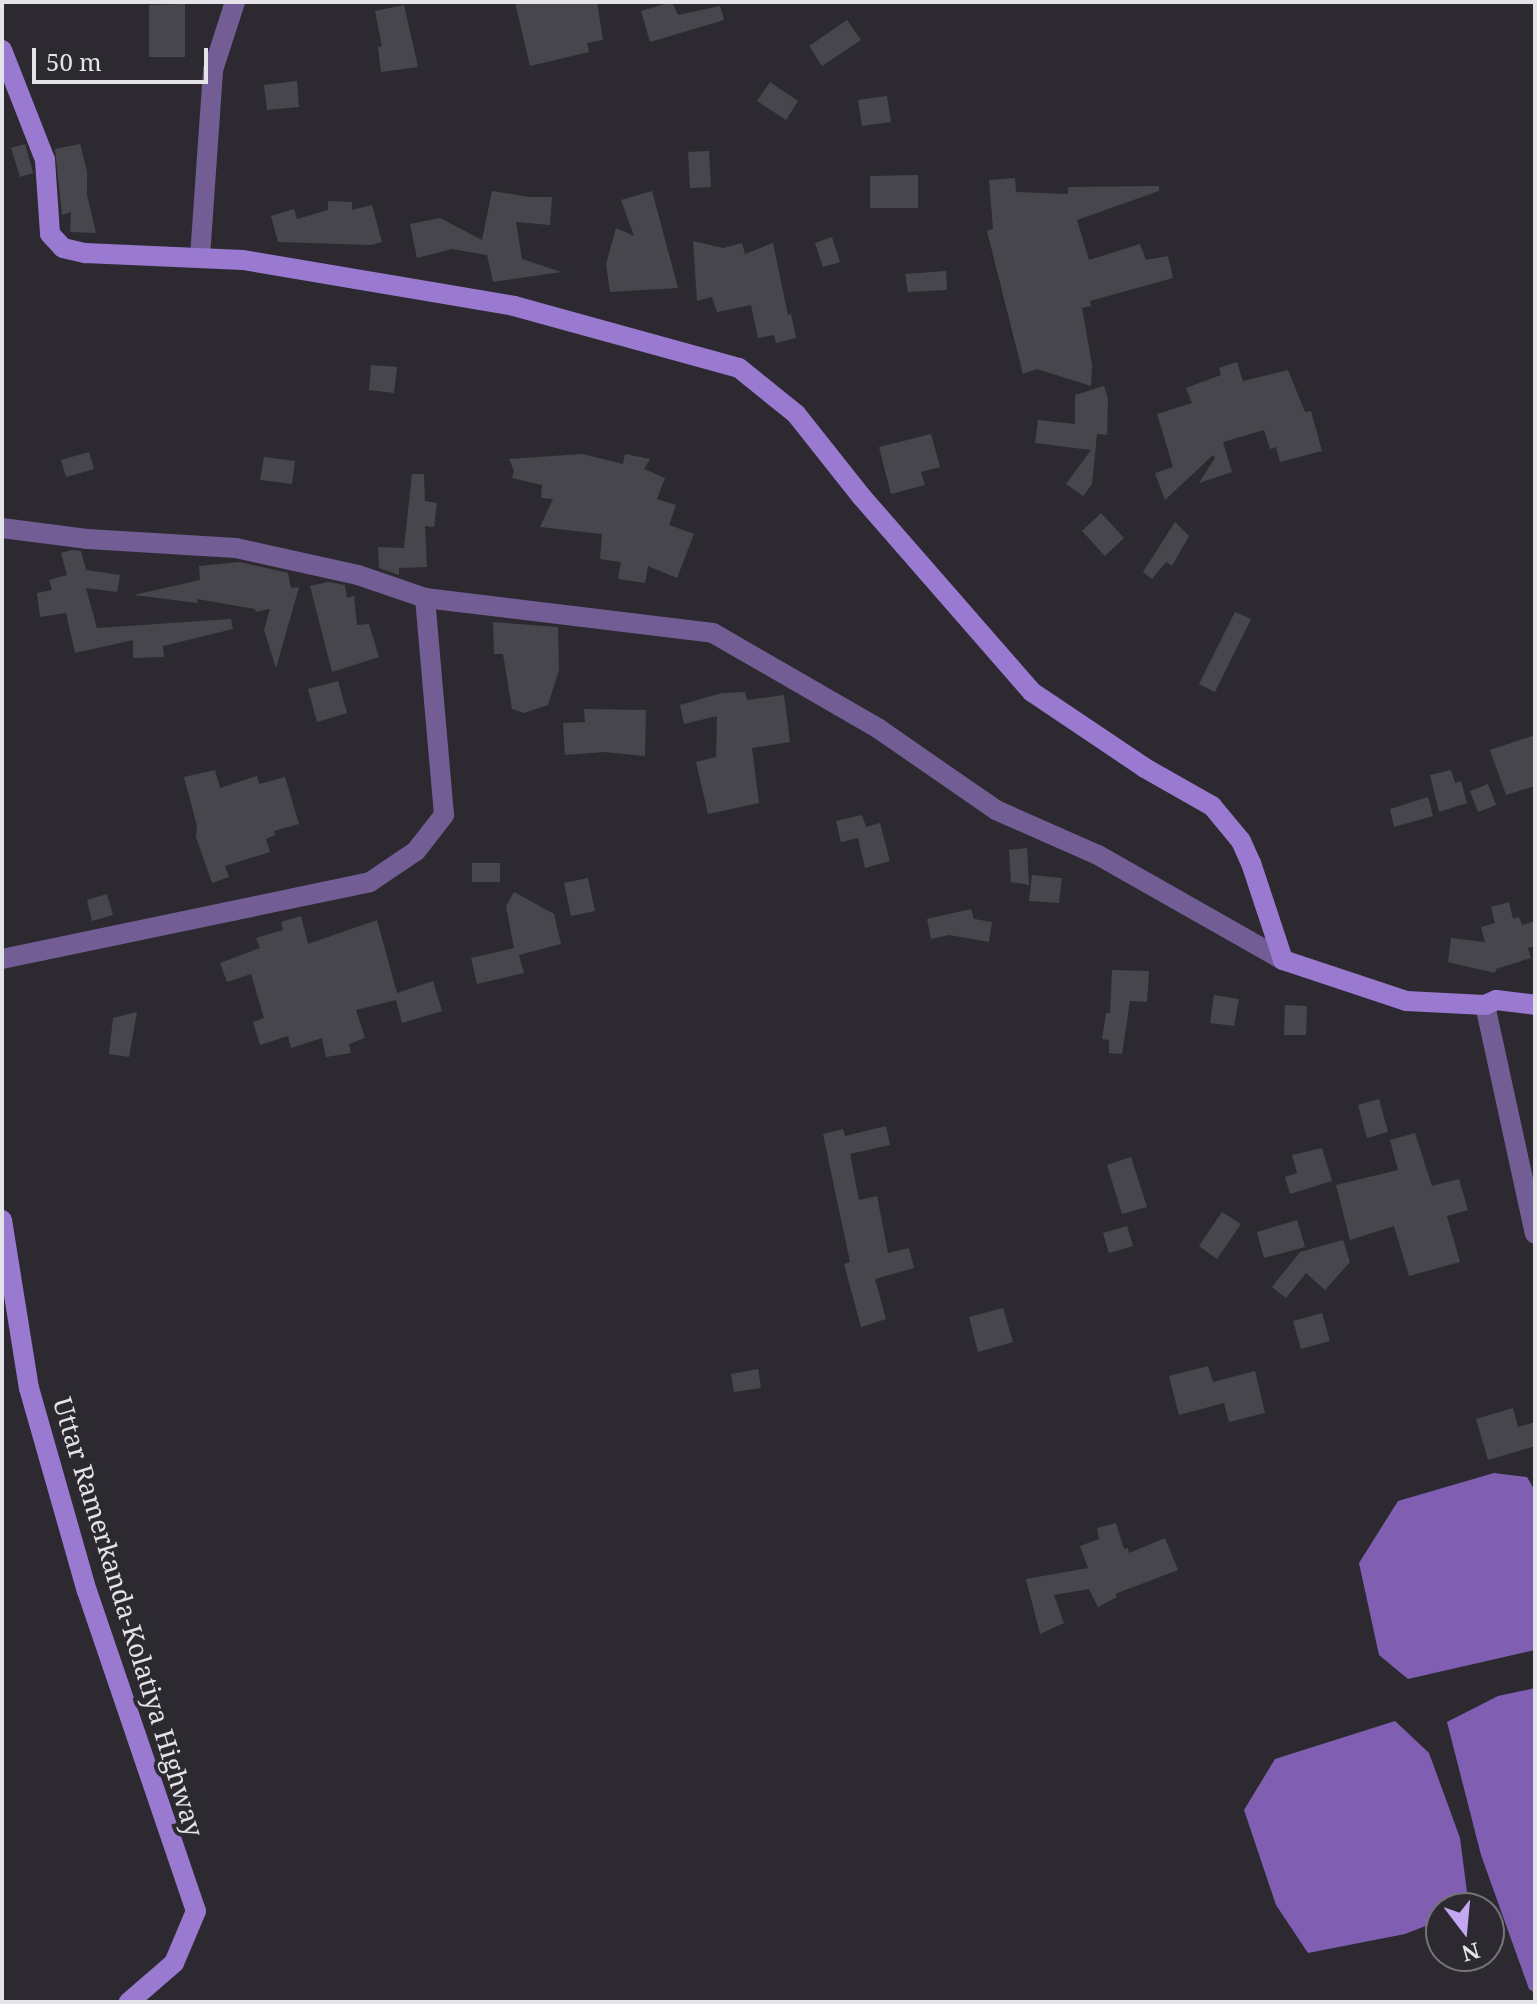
<!DOCTYPE html>
<style>
body{margin:0}
#map{position:relative;width:1537px;height:2004px;overflow:hidden;background:#2c2a30;font-family:"Noto Serif",serif}
div>[style]{position:absolute}
.water>*{inset:0;background:#805fb3}
.building>*{inset:0;background:#48464d}
.street>*{height:20px;margin:-10px;padding:0 10px;transform-origin:10px;border-radius:10px;background:#725e94}
.secondary>*{height:20px;margin:-10px;padding:0 10px;transform-origin:10px;border-radius:10px;background:#9a7ad0}
span{translate:-50% -50%;white-space:nowrap;text-align:center;line-height:1.15;-webkit-text-stroke:8px #2c2a30;paint-order:stroke}
.street-label{font-size:26px;color:#e4e3e8}
.frame{position:absolute;inset:0;border:4px solid #e4e3e8;pointer-events:none}
.north{position:absolute;left:1425px;top:1892px;width:80px;height:80px;box-sizing:border-box;background:#2c2a30;border:2px solid #76747a;border-radius:50%;rotate:164deg;font-size:22px;font-weight:700;line-height:32px;text-align:center;color:#e4e3e8}
.north::after{content:'';display:block;margin:auto;width:28px;height:36px;background:#c2a8f2;clip-path:polygon(50% 0,100% 100%,50% 72%,0 100%)}
.scale{position:absolute;left:32px;top:48px;width:176px;height:36px;box-sizing:border-box;border:4px solid #e4e3e8;border-top:0;padding-left:10px;font-size:24px;line-height:28px;white-space:nowrap;color:#e4e3e8;-webkit-text-stroke:6px #2c2a30;paint-order:stroke}
</style>
<div id="map">
<div class="water">
<div style="clip-path:polygon(1494px 1473px,1527px 1477px,1535px 1491px,1535px 1650px,1408px 1679px,1379px 1655px,1359px 1563px,1398px 1501px)"></div>
<div style="clip-path:polygon(1535px 1688px,1535px 1993px,1529px 1989px,1481px 1855px,1447px 1722px,1498px 1696px)"></div>
<div style="clip-path:polygon(1395px 1721px,1429px 1753px,1460px 1838px,1469px 1908px,1441px 1908px,1441px 1920px,1405px 1934px,1308px 1953px,1276px 1905px,1244px 1810px,1275px 1759px)"></div>
</div>
<div class="building">
<div style="clip-path:polygon(515px 2px,597px 2px,603px 40px,587px 43px,589px 52px,530px 66px)"></div>
<div style="clip-path:polygon(672px 2px,678px 15px,720px 6px,724px 20px,650px 42px,641px 11px)"></div>
<div style="clip-path:polygon(185px 4px,185px 57px,149px 57px,149px 5px)"></div>
<div style="clip-path:polygon(404px 5px,418px 67px,381px 72px,378px 47px,382px 46px,375px 11px)"></div>
<div style="clip-path:polygon(847px 20px,861px 40px,822px 66px,809px 46px)"></div>
<div style="clip-path:polygon(297px 81px,299px 107px,267px 110px,264px 85px)"></div>
<div style="clip-path:polygon(770px 82px,798px 101px,786px 120px,757px 101px)"></div>
<div style="clip-path:polygon(887px 96px,891px 122px,862px 126px,858px 100px)"></div>
<div style="clip-path:polygon(25px 144px,33px 173px,20px 177px,11px 148px)"></div>
<div style="clip-path:polygon(80px 144px,87px 171px,87px 195px,96px 233px,70px 232px,71px 212px,62px 215px,55px 149px)"></div>
<div style="clip-path:polygon(709px 151px,711px 187px,690px 188px,688px 152px)"></div>
<div style="clip-path:polygon(918px 175px,918px 208px,870px 208px,870px 176px)"></div>
<div style="clip-path:polygon(1015px 178px,1016px 192px,1068px 194px,1068px 187px,1159px 186px,1159px 191px,1077px 220px,1089px 260px,1140px 244px,1146px 260px,1168px 256px,1173px 278px,1090px 301px,1091px 306px,1082px 308px,1092px 365px,1091px 386px,1037px 369px,1023px 374px,987px 231px,993px 229px,989px 180px)"></div>
<div style="clip-path:polygon(492px 191px,529px 197px,552px 197px,550px 225px,516px 222px,522px 259px,561px 272px,493px 282px,487px 255px,452px 249px,417px 258px,410px 224px,440px 218px,482px 240px)"></div>
<div style="clip-path:polygon(652px 191px,678px 288px,610px 292px,606px 264px,616px 228px,634px 236px,621px 200px)"></div>
<div style="clip-path:polygon(328px 201px,352px 202px,352px 210px,372px 205px,382px 242px,371px 245px,278px 242px,271px 216px,294px 209px,297px 219px,328px 210px)"></div>
<div style="clip-path:polygon(832px 237px,840px 262px,823px 267px,815px 243px)"></div>
<div style="clip-path:polygon(693px 241px,723px 248px,742px 243px,745px 254px,773px 243px,788px 315px,791px 314px,796px 338px,776px 343px,774px 335px,758px 338px,751px 305px,717px 312px,712px 297px,697px 301px)"></div>
<div style="clip-path:polygon(946px 271px,947px 290px,908px 292px,905px 274px)"></div>
<div style="clip-path:polygon(1237px 362px,1243px 381px,1288px 370px,1305px 412px,1311px 411px,1322px 451px,1280px 462px,1276px 447px,1270px 449px,1264px 430px,1223px 442px,1232px 472px,1199px 483px,1215px 458px,1213px 455px,1165px 500px,1155px 473px,1173px 467px,1157px 414px,1192px 403px,1186px 388px,1221px 375px,1219px 368px)"></div>
<div style="clip-path:polygon(371px 365px,397px 367px,394px 393px,369px 390px)"></div>
<div style="clip-path:polygon(1104px 386px,1108px 399px,1107px 435px,1097px 434px,1092px 484px,1083px 496px,1066px 484px,1091px 450px,1035px 443px,1038px 420px,1075px 424px,1075px 395px)"></div>
<div style="clip-path:polygon(931px 434px,940px 467px,921px 472px,925px 485px,891px 494px,879px 447px)"></div>
<div style="clip-path:polygon(89px 452px,94px 469px,66px 477px,61px 460px)"></div>
<div style="clip-path:polygon(582px 454px,623px 464px,625px 454px,650px 459px,644px 469px,665px 478px,657px 499px,676px 505px,669px 525px,694px 534px,677px 578px,648px 566px,645px 583px,618px 579px,621px 562px,600px 559px,602px 534px,540px 527px,553px 499px,541px 498px,542px 485px,512px 478px,514px 471px,509px 459px)"></div>
<div style="clip-path:polygon(264px 457px,295px 461px,292px 484px,260px 480px)"></div>
<div style="clip-path:polygon(412px 474px,424px 474px,425px 501px,437px 503px,434px 527px,425px 526px,427px 567px,399px 568px,399px 575px,379px 568px,378px 547px,404px 548px)"></div>
<div style="clip-path:polygon(1101px 513px,1124px 538px,1105px 556px,1082px 531px)"></div>
<div style="clip-path:polygon(1175px 522px,1189px 536px,1172px 566px,1166px 562px,1152px 579px,1143px 572px)"></div>
<div style="clip-path:polygon(72px 550px,81px 551px,86px 570px,120px 575px,117px 592px,86px 588px,97px 628px,231px 619px,233px 629px,163px 646px,164px 657px,133px 658px,133px 640px,75px 653px,66px 613px,40px 617px,37px 593px,52px 590px,49px 580px,67px 575px,61px 553px)"></div>
<div style="clip-path:polygon(239px 562px,288px 573px,291px 588px,299px 587px,276px 668px,264px 630px,270px 609px,256px 612px,255px 609px,197px 599px,198px 603px,134px 595px,200px 580px,199px 566px)"></div>
<div style="clip-path:polygon(328px 582px,345px 585px,347px 598px,354px 596px,357px 625px,369px 624px,379px 657px,332px 672px,310px 586px)"></div>
<div style="clip-path:polygon(1235px 612px,1251px 619px,1215px 692px,1199px 684px)"></div>
<div style="clip-path:polygon(493px 622px,558px 627px,559px 670px,548px 705px,524px 713px,512px 709px,503px 654px,494px 654px)"></div>
<div style="clip-path:polygon(338px 681px,347px 713px,317px 722px,308px 689px)"></div>
<div style="clip-path:polygon(745px 692px,747px 700px,784px 695px,790px 742px,752px 748px,759px 803px,708px 814px,696px 762px,716px 757px,717px 716px,684px 724px,680px 705px,722px 693px)"></div>
<div style="clip-path:polygon(584px 709px,646px 710px,645px 756px,604px 752px,565px 755px,563px 723px,585px 722px)"></div>
<div style="clip-path:polygon(1535px 735px,1535px 786px,1506px 795px,1490px 750px)"></div>
<div style="clip-path:polygon(215px 770px,220px 788px,257px 776px,259px 784px,285px 777px,299px 824px,274px 831px,275px 835px,266px 839px,270px 852px,225px 866px,229px 877px,212px 883px,196px 837px,197px 826px,184px 777px)"></div>
<div style="clip-path:polygon(1451px 770px,1455px 783px,1461px 781px,1467px 803px,1439px 812px,1430px 775px)"></div>
<div style="clip-path:polygon(1488px 784px,1496px 805px,1478px 812px,1470px 791px)"></div>
<div style="clip-path:polygon(1428px 797px,1433px 816px,1394px 827px,1390px 809px)"></div>
<div style="clip-path:polygon(862px 815px,866px 827px,880px 823px,890px 861px,865px 868px,858px 838px,841px 842px,836px 821px)"></div>
<div style="clip-path:polygon(1027px 848px,1029px 885px,1011px 882px,1009px 850px)"></div>
<div style="clip-path:polygon(472px 863px,500px 863px,500px 882px,472px 882px)"></div>
<div style="clip-path:polygon(1032px 875px,1062px 878px,1059px 903px,1029px 901px)"></div>
<div style="clip-path:polygon(588px 878px,595px 911px,571px 916px,564px 883px)"></div>
<div style="clip-path:polygon(514px 892px,554px 914px,561px 944px,519px 955px,524px 973px,477px 984px,471px 958px,514px 948px,506px 906px)"></div>
<div style="clip-path:polygon(107px 894px,113px 915px,92px 921px,87px 900px)"></div>
<div style="clip-path:polygon(1509px 902px,1513px 919px,1519px 917px,1522px 925px,1535px 921px,1535px 946px,1528px 948px,1531px 958px,1496px 969px,1495px 973px,1448px 962px,1451px 938px,1485px 942px,1481px 927px,1495px 923px,1491px 907px)"></div>
<div style="clip-path:polygon(971px 909px,974px 919px,992px 922px,989px 942px,949px 935px,931px 939px,927px 919px)"></div>
<div style="clip-path:polygon(301px 916px,308px 944px,377px 920px,397px 993px,433px 981px,442px 1011px,402px 1023px,396px 1000px,356px 1010px,365px 1038px,349px 1044px,351px 1053px,326px 1057px,322px 1038px,291px 1048px,288px 1036px,260px 1045px,253px 1022px,264px 1018px,251px 974px,227px 982px,220px 963px,260px 948px,256px 938px,283px 930px,281px 922px)"></div>
<div style="clip-path:polygon(1112px 970px,1149px 971px,1147px 1002px,1130px 1001px,1122px 1054px,1109px 1053px,1109px 1040px,1102px 1039px,1106px 1013px,1110px 1013px)"></div>
<div style="clip-path:polygon(1214px 995px,1239px 999px,1234px 1026px,1210px 1023px)"></div>
<div style="clip-path:polygon(1285px 1005px,1307px 1006px,1306px 1035px,1284px 1035px)"></div>
<div style="clip-path:polygon(137px 1012px,129px 1057px,109px 1054px,113px 1018px)"></div>
<div style="clip-path:polygon(1379px 1099px,1388px 1132px,1367px 1138px,1358px 1105px)"></div>
<div style="clip-path:polygon(886px 1126px,890px 1145px,850px 1154px,859px 1200px,877px 1196px,888px 1253px,909px 1248px,914px 1268px,875px 1279px,886px 1319px,861px 1327px,844px 1264px,850px 1262px,823px 1134px,843px 1129px,845px 1136px)"></div>
<div style="clip-path:polygon(1415px 1133px,1432px 1186px,1459px 1179px,1468px 1210px,1447px 1216px,1460px 1262px,1409px 1276px,1394px 1226px,1350px 1240px,1336px 1185px,1398px 1170px,1390px 1140px)"></div>
<div style="clip-path:polygon(1322px 1148px,1332px 1181px,1290px 1194px,1285px 1177px,1297px 1173px,1292px 1155px)"></div>
<div style="clip-path:polygon(1131px 1157px,1147px 1207px,1122px 1214px,1107px 1165px)"></div>
<div style="clip-path:polygon(1222px 1212px,1241px 1224px,1217px 1259px,1199px 1246px)"></div>
<div style="clip-path:polygon(1297px 1220px,1305px 1247px,1264px 1258px,1257px 1232px)"></div>
<div style="clip-path:polygon(1127px 1226px,1133px 1246px,1109px 1253px,1103px 1233px)"></div>
<div style="clip-path:polygon(1343px 1240px,1350px 1262px,1325px 1290px,1306px 1273px,1286px 1298px,1272px 1287px,1300px 1252px)"></div>
<div style="clip-path:polygon(1003px 1308px,1013px 1342px,978px 1352px,969px 1317px)"></div>
<div style="clip-path:polygon(1322px 1313px,1330px 1341px,1301px 1349px,1293px 1321px)"></div>
<div style="clip-path:polygon(1208px 1366px,1213px 1382px,1255px 1371px,1265px 1413px,1229px 1422px,1224px 1403px,1179px 1415px,1169px 1376px)"></div>
<div style="clip-path:polygon(758px 1369px,761px 1388px,734px 1392px,731px 1374px)"></div>
<div style="clip-path:polygon(1513px 1408px,1518px 1427px,1535px 1422px,1535px 1446px,1488px 1460px,1476px 1419px)"></div>
<div style="clip-path:polygon(1116px 1523px,1124px 1549px,1128px 1548px,1129px 1553px,1165px 1538px,1178px 1570px,1115px 1594px,1117px 1597px,1098px 1607px,1089px 1589px,1054px 1595px,1064px 1623px,1040px 1634px,1026px 1579px,1088px 1568px,1080px 1546px,1099px 1539px,1097px 1528px)"></div>
</div>
<div class="street">
<div style="left:200px;top:257px;width:187px;rotate:-86deg"></div>
<div style="left:213px;top:70px;width:71px;rotate:-72.1deg"></div>
<div style="left:2px;top:528px;width:87px;rotate:7.3deg"></div>
<div style="left:88px;top:539px;width:148px;rotate:3.5deg"></div>
<div style="left:236px;top:548px;width:125px;rotate:12.5deg"></div>
<div style="left:358px;top:575px;width:71px;rotate:18.9deg"></div>
<div style="left:425px;top:598px;width:290px;rotate:6.9deg"></div>
<div style="left:713px;top:633px;width:192px;rotate:30deg"></div>
<div style="left:879px;top:729px;width:142px;rotate:34.7deg"></div>
<div style="left:996px;top:810px;width:111px;rotate:23.8deg"></div>
<div style="left:1098px;top:855px;width:213px;rotate:29.6deg"></div>
<div style="left:2px;top:959px;width:376px;rotate:-11.8deg"></div>
<div style="left:370px;top:882px;width:55px;rotate:-34deg"></div>
<div style="left:416px;top:851px;width:46px;rotate:-52.1deg"></div>
<div style="left:444px;top:815px;width:218px;rotate:-95deg"></div>
<div style="left:1485px;top:1005px;width:234px;rotate:77.7deg"></div>
</div>
<div class="secondary">
<div style="left:2px;top:50px;width:118px;rotate:68.6deg"></div>
<div style="left:45px;top:160px;width:74px;rotate:86.1deg"></div>
<div style="left:50px;top:234px;width:19px;rotate:47deg"></div>
<div style="left:63px;top:248px;width:23px;rotate:13deg"></div>
<div style="left:85px;top:253px;width:158px;rotate:2.5deg"></div>
<div style="left:243px;top:260px;width:275px;rotate:9.6deg"></div>
<div style="left:514px;top:306px;width:233px;rotate:15.4deg"></div>
<div style="left:739px;top:368px;width:73px;rotate:38.9deg"></div>
<div style="left:796px;top:414px;width:105px;rotate:51.6deg"></div>
<div style="left:861px;top:496px;width:260px;rotate:48.9deg"></div>
<div style="left:1032px;top:692px;width:136px;rotate:33.9deg"></div>
<div style="left:1145px;top:768px;width:77px;rotate:29.6deg"></div>
<div style="left:1212px;top:806px;width:45px;rotate:50.4deg"></div>
<div style="left:1241px;top:841px;width:24px;rotate:66deg"></div>
<div style="left:1251px;top:863px;width:102px;rotate:71.7deg"></div>
<div style="left:1283px;top:960px;width:130px;rotate:18.4deg"></div>
<div style="left:1406px;top:1001px;width:79px;rotate:2.9deg"></div>
<div style="left:1485px;top:1005px;width:12px;rotate:-24deg"></div>
<div style="left:1496px;top:1000px;width:39px;rotate:7deg"></div>
<div style="left:2px;top:1220px;width:170px;rotate:80.9deg"></div>
<div style="left:29px;top:1388px;width:211px;rotate:74.1deg"></div>
<div style="left:87px;top:1591px;width:338px;rotate:71.2deg"></div>
<div style="left:196px;top:1911px;width:56px;rotate:112.9deg"></div>
<div style="left:174px;top:1963px;width:60px;rotate:139.1deg"></div>
</div>
<div class="street-label">
<span style="left:128px;top:1617px;rotate:73deg">Uttar Ramerkanda-Kolatiya Highway</span>
</div>
<div class="frame"></div>
<div class="north">N</div>
<div class="scale">50 m</div>
</div>
